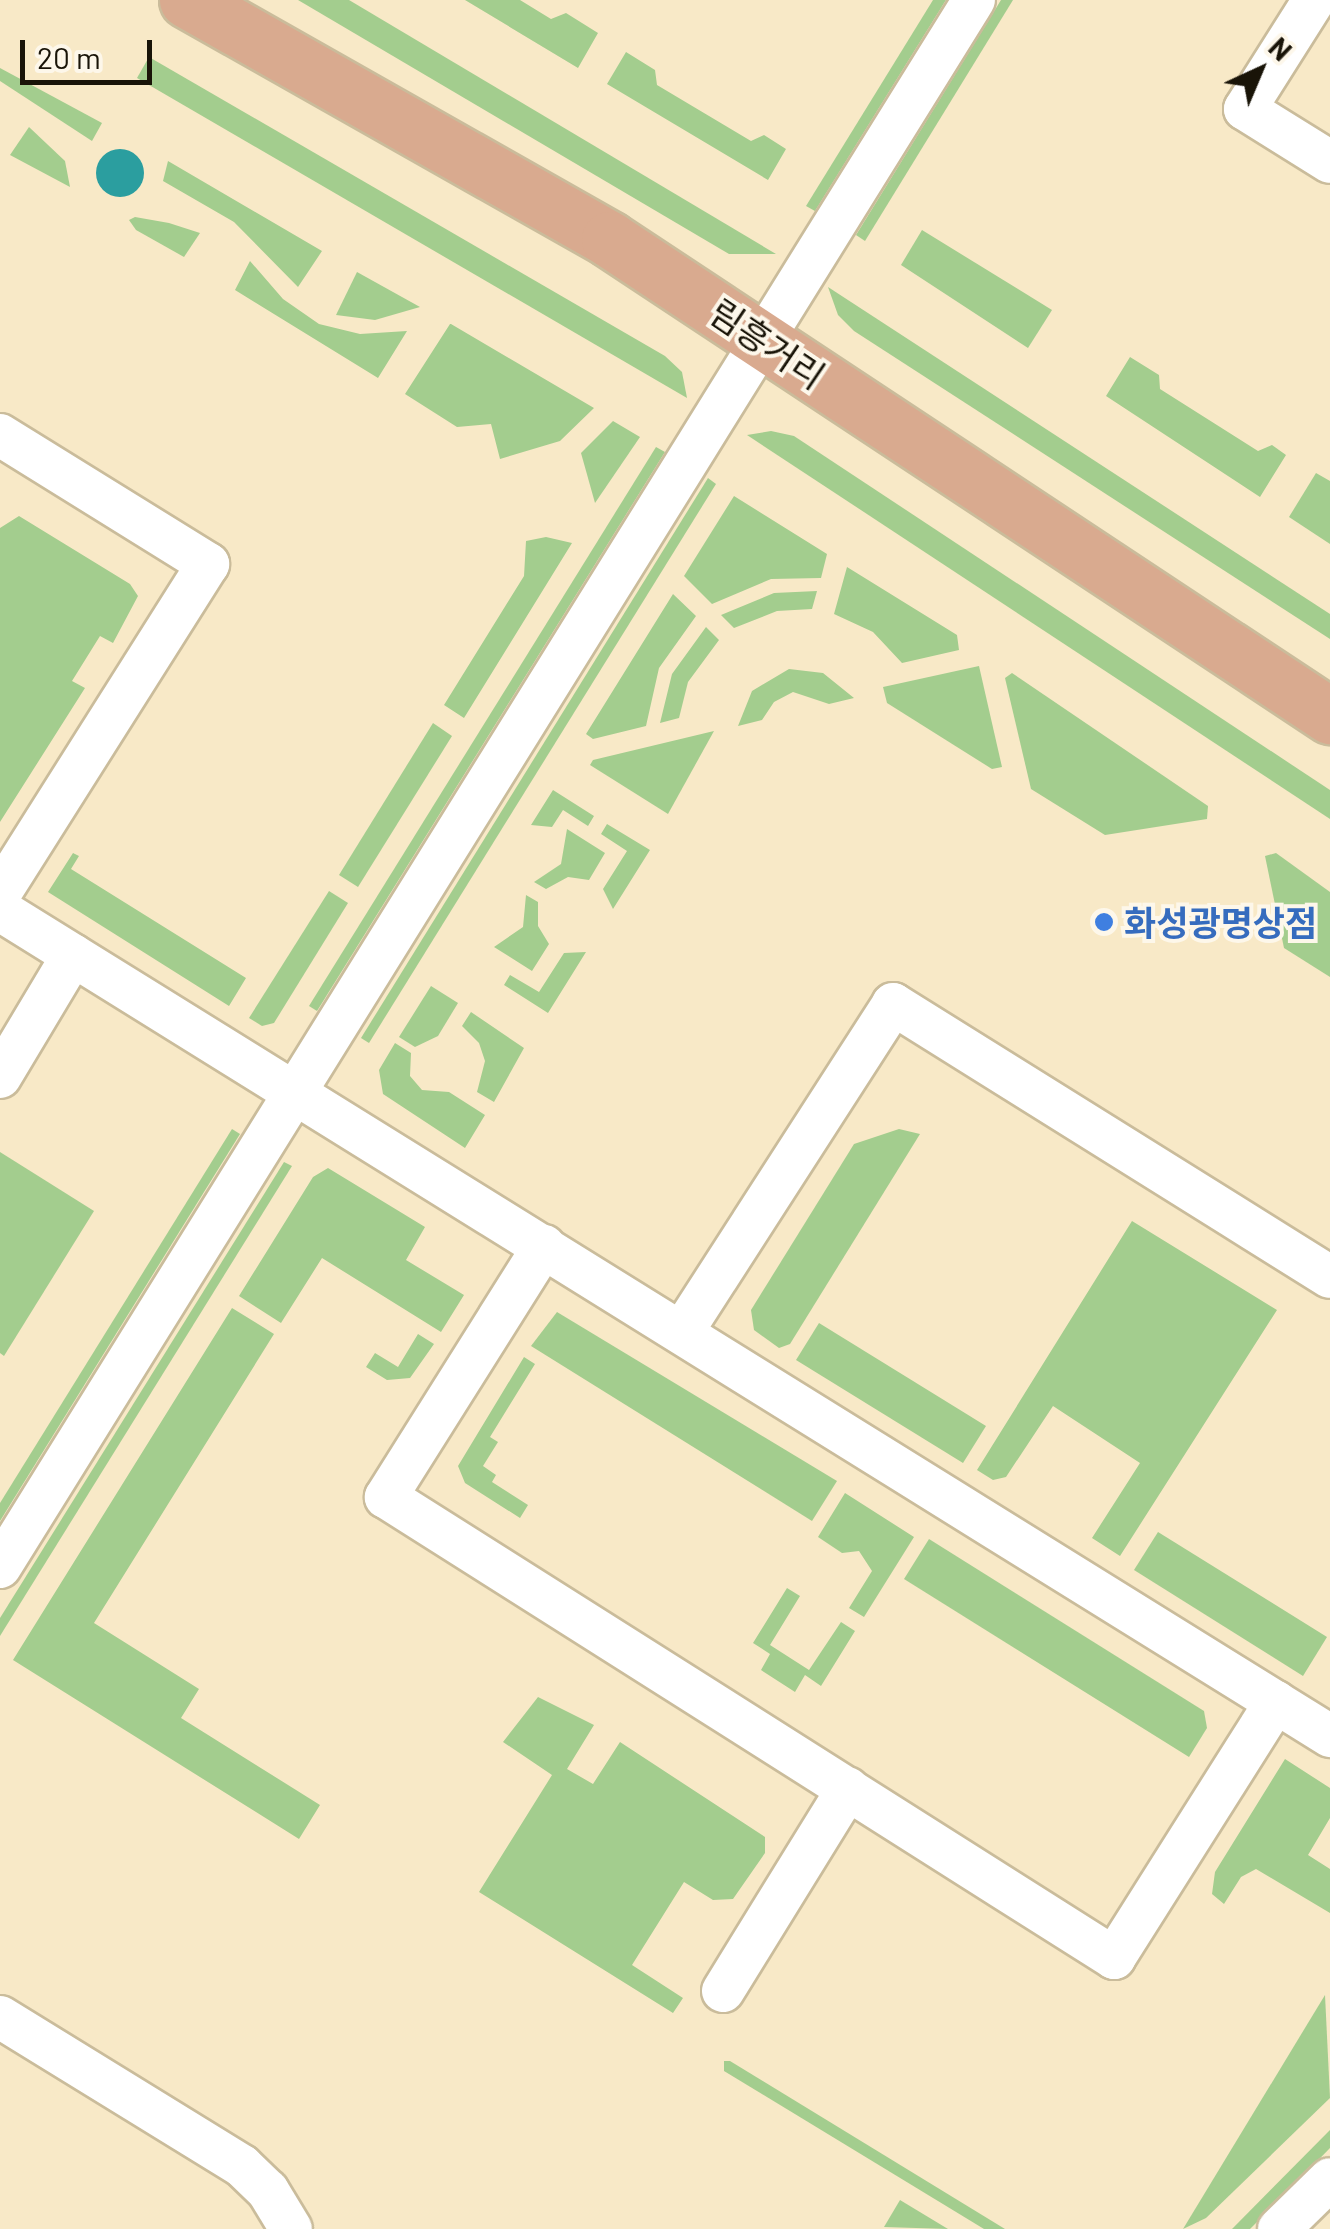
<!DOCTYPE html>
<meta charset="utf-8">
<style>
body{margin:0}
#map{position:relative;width:1330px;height:2229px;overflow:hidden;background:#f8e9c7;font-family:Barlow,"Noto Sans KR",sans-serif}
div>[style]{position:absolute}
.green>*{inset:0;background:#a3cd8e}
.water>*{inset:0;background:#2b9e9f}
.round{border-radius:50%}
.roads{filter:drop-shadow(2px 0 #cabc9b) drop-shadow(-2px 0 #cabc9b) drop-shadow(0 2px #cabc9b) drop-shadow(0 -2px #cabc9b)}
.minor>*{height:42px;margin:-21px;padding:0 21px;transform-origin:21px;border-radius:21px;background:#fff}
.major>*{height:55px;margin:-27.5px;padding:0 27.5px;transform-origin:27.5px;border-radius:27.5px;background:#d9aa8f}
.dots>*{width:28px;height:28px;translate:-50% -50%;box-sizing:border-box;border:5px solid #fdf7ea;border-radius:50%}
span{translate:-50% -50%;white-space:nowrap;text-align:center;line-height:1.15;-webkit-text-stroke:8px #fdf7ea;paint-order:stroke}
.street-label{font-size:35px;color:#191408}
.shop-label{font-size:35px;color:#366cbe;font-weight:700}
.left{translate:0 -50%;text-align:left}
.north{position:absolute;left:1210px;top:20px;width:100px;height:100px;-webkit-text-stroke:8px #fdf7ea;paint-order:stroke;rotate:44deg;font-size:28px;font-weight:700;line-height:40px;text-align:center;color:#191408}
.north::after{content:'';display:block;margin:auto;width:35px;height:45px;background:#191408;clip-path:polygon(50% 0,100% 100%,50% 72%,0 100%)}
.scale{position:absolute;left:20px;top:40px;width:132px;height:45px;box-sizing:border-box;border:5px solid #191408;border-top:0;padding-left:12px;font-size:30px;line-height:35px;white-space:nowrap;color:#191408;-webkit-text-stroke:8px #fdf7ea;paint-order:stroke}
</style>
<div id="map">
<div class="green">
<div style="clip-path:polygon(298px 0,349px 0,776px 254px,729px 254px)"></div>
<div style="clip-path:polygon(465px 0,520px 0,551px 19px,566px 13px,598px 33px,578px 68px)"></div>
<div style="clip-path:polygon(933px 0,946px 0,815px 211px,806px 206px)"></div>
<div style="clip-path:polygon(1001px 0,1013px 0,865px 241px,856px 235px)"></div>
<div style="clip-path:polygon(626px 52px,655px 70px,657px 85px,751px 141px,764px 135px,786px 149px,768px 180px,607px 84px)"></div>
<div style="clip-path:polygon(149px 57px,665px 356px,682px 372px,687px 398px,137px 78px)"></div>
<div style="clip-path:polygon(0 68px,102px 123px,92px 141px,0 81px)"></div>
<div style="clip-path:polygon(29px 127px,65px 161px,70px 187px,10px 155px)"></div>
<div style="clip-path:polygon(168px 161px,322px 251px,298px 287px,234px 222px,163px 181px)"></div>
<div style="clip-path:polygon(135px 217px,169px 223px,200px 233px,184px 257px,136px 230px,129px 220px)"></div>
<div style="clip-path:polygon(922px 230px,1052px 310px,1028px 348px,901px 265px)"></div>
<div style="clip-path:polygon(250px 261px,283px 299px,319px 324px,360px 334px,407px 331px,378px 378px,235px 290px)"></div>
<div style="clip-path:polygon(357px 272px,420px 307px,375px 320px,336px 315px)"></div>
<div style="clip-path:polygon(828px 287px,1330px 614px,1330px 639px,854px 331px,838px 315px)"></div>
<div style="clip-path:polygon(450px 324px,451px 324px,594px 408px,560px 441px,500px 459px,491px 424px,457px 427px,405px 394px)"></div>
<div style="clip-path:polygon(1130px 357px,1159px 375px,1160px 389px,1258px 451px,1272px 445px,1286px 455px,1260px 497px,1106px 396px)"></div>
<div style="clip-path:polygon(613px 421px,640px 437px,595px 503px,581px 453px)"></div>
<div style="clip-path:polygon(771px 431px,794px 436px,1330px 790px,1330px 819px,747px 435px)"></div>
<div style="clip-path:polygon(656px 447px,665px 452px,317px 1011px,309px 1006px)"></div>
<div style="clip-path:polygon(1316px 473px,1330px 481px,1330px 544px,1289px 517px)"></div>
<div style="clip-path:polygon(708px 478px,716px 484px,369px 1043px,361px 1038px)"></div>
<div style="clip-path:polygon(734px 496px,827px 554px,821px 578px,771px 579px,712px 604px,684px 576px)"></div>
<div style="clip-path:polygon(19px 516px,130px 584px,138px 596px,113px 643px,100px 636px,72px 681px,85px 688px,0 822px,0 528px)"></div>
<div style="clip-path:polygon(546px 537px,572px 543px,464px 718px,444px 705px,524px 576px,526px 541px)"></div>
<div style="clip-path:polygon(847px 567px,957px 635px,959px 650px,902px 663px,873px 632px,834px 614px)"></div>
<div style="clip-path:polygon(817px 591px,812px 609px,777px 611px,734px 628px,721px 615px,774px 593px)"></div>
<div style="clip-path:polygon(673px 594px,696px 616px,659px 668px,646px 726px,593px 739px,586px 734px)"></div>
<div style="clip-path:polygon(706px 627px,719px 640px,688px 682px,679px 718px,660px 723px,672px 674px)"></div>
<div style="clip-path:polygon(979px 666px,1002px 767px,992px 769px,887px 703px,883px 687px)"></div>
<div style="clip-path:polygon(789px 669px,823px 673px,854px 698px,829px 704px,793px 692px,774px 702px,762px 720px,738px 726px,752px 691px)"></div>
<div style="clip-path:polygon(1012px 673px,1208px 806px,1207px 819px,1105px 835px,1031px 789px,1005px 678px)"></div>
<div style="clip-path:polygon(433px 723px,452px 736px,358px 887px,339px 875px)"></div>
<div style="clip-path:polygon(714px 731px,668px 814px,590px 765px,593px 760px)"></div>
<div style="clip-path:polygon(553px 790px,594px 816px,588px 826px,563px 810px,552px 827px,531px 825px)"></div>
<div style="clip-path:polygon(607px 824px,650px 850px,613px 909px,603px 889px,627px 851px,601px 834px)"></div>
<div style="clip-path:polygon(567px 829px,605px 853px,589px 880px,568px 877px,546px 889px,534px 882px,561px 864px)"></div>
<div style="clip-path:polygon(73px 853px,79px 856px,71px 869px,246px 978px,229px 1006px,48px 892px)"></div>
<div style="clip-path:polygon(1276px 853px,1330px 892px,1330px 977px,1284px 948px,1265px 856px)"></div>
<div style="clip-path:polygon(329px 891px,348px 903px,274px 1023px,262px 1026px,249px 1018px)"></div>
<div style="clip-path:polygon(526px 895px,538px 902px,538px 926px,549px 944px,532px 971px,494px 947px,523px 927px)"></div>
<div style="clip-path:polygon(586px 952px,548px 1013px,504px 985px,510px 975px,539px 992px,564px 953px)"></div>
<div style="clip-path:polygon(431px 986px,458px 1003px,438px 1036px,415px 1047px,399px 1037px)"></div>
<div style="clip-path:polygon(471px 1012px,524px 1048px,494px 1102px,477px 1092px,485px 1061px,479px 1043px,462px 1026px)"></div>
<div style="clip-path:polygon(395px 1043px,411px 1053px,410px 1076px,422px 1090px,449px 1092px,485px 1115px,465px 1148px,383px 1094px,379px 1070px)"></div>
<div style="clip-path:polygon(232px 1129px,240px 1134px,0 1521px,0 1503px)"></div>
<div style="clip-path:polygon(899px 1129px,920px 1134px,790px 1344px,779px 1348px,754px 1330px,751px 1310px,854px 1144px)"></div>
<div style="clip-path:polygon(0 1152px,94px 1211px,4px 1356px,0 1353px)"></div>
<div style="clip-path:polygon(284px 1162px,292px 1166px,0 1636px,0 1618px)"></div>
<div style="clip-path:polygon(328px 1168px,425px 1227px,406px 1260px,464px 1295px,441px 1332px,322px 1258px,281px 1323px,239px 1296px,313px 1177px)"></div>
<div style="clip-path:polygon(1132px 1221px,1277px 1310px,1120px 1556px,1092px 1538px,1140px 1463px,1053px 1406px,1006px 1477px,993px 1480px,977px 1470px)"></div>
<div style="clip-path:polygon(232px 1308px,274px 1334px,94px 1623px,199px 1689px,181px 1718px,320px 1805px,299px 1839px,13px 1660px)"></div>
<div style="clip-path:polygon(557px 1312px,837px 1481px,812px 1521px,531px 1346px)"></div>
<div style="clip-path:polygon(819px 1323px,986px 1426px,963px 1463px,796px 1360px)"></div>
<div style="clip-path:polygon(418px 1334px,434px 1344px,410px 1378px,387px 1380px,366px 1367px,375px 1353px,398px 1367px)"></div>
<div style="clip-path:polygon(524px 1357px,535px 1364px,490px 1437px,498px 1442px,483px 1466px,496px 1475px,492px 1482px,528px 1505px,520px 1518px,465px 1483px,458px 1466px)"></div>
<div style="clip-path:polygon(845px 1493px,914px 1537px,864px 1617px,849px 1608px,872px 1571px,859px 1551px,842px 1553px,818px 1537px)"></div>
<div style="clip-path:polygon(1158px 1532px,1327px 1637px,1303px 1676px,1134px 1570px)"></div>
<div style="clip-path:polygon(929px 1539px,1204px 1711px,1207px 1728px,1189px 1757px,904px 1579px)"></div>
<div style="clip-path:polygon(787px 1588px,800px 1596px,770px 1645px,809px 1670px,841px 1622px,855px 1631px,821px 1686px,805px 1675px,795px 1692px,761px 1670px,770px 1654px,753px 1643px)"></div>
<div style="clip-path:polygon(538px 1697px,594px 1725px,567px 1769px,593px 1784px,620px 1742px,765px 1837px,765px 1853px,733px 1899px,713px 1900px,684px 1882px,632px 1965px,683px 1998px,673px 2013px,479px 1892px,552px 1775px,503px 1742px)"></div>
<div style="clip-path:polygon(1285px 1759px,1330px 1788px,1330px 1818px,1308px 1855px,1330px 1869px,1330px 1913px,1256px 1869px,1241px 1877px,1224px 1904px,1212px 1894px,1215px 1872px)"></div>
<div style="clip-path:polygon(1325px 1995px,1330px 2098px,1206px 2218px,1183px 2229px)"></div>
<div style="clip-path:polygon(724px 2061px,730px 2061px,1005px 2229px,984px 2229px,724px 2071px)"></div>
<div style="clip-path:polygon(1330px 2130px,1330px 2148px,1289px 2190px,1250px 2229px,1232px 2229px)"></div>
<div style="clip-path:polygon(900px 2200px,948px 2229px,884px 2227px)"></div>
</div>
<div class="water">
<div class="round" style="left:96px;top:149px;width:48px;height:48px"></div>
</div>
<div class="roads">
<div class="minor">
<div style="left:1314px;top:0;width:129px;rotate:122.3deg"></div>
<div style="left:1245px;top:109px;width:100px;rotate:31.9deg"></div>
<div style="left:0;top:435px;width:245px;rotate:31.8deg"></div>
<div style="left:208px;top:564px;width:389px;rotate:122.3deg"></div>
<div style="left:0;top:910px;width:1566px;rotate:31.84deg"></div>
<div style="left:0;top:1077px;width:142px;rotate:-59.1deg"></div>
<div style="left:544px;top:1246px;width:297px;rotate:122.2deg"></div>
<div style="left:386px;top:1497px;width:862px;rotate:32.34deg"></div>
<div style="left:1114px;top:1958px;width:303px;rotate:-57.7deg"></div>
<div style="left:682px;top:1332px;width:390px;rotate:-57.2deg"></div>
<div style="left:893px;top:1004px;width:515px;rotate:31.99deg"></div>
<div style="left:0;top:1567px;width:1845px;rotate:-58.14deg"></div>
<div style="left:723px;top:1991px;width:238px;rotate:-58.3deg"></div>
<div style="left:0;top:2017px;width:284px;rotate:31.6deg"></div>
<div style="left:242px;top:2166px;width:36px;rotate:44deg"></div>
<div style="left:268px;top:2191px;width:44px;rotate:58.8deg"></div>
<div style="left:1279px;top:2229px;width:71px;rotate:-44.4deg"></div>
</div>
<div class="major">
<div style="left:187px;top:0;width:485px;rotate:29.5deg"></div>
<div style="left:609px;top:239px;width:865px;rotate:33.49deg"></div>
</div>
</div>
<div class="dots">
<div style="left:1104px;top:922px;background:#3f7fe0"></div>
</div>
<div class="street-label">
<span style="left:768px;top:343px;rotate:34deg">림흥거리</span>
</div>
<div class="shop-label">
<span class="left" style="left:1124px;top:922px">화성광명상점</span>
</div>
<div class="north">N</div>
<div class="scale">20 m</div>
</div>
